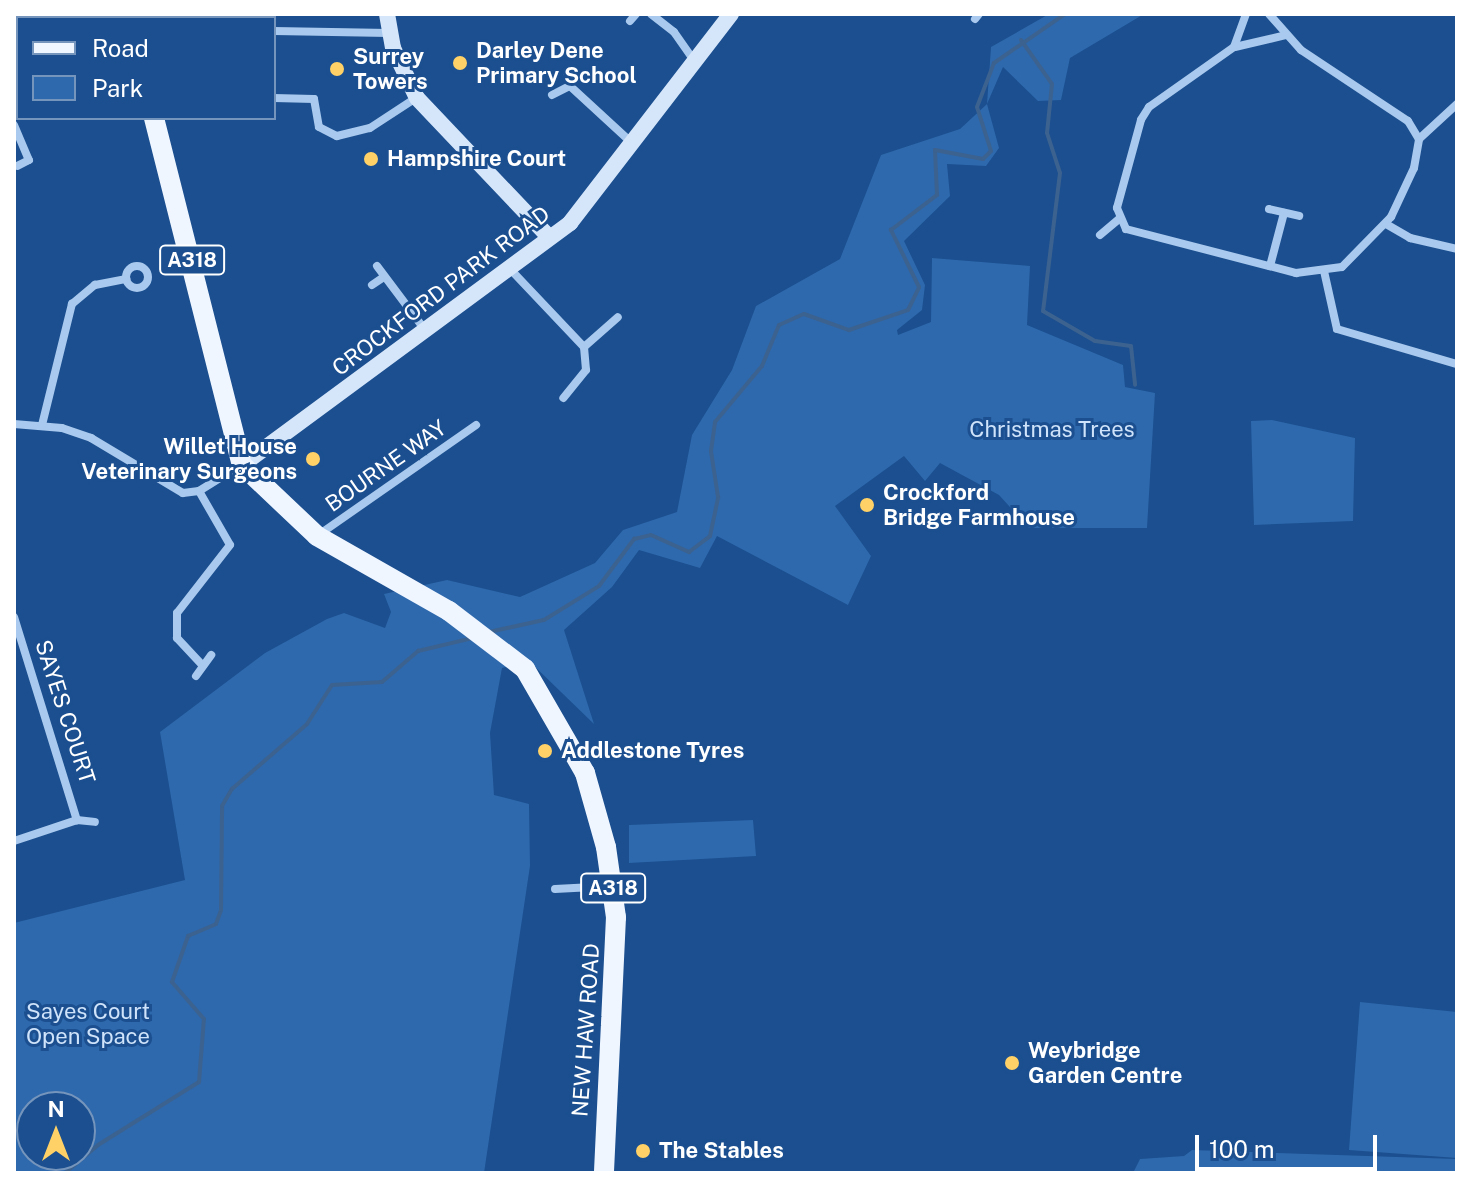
<!DOCTYPE html>
<style>
body{margin:0}
#map{position:relative;width:1471px;height:1187px;overflow:hidden;background:#1b4f8f;font-family:"Public Sans",sans-serif}
div>[style]{position:absolute}
.green>*{inset:0;background:#2e69ad}
.stream>*{height:4px;margin:-2px;padding:0 2px;transform-origin:2px;border-radius:2px;background:#3c6290}
.street>*{height:8px;margin:-4px;padding:0 4px;transform-origin:4px;border-radius:4px;background:#a9c9ee}
.street>.ring{margin:-4px;padding:0;box-sizing:content-box;background:none;border:8px solid #a9c9ee;border-radius:50%}
.secondary>*{height:16px;margin:-8px;padding:0 8px;transform-origin:8px;border-radius:8px;background:#d6e6fa}
.primary>*{height:20px;margin:-10px;padding:0 10px;transform-origin:10px;border-radius:10px;background:#f0f6ff}
.dots>*{width:22px;height:22px;translate:-50% -50%;box-sizing:border-box;border:4px solid #1b4f8f;border-radius:50%}
span{translate:-50% -50%;white-space:nowrap;text-align:center;line-height:1.15;-webkit-text-stroke:6px #1b4f8f;paint-order:stroke}
.shield-label span{padding:2px 6px;background:#1b4f8f;border:2px solid;border-radius:6px;-webkit-text-stroke-width:0}
.shield-label{font-size:20px;color:#fff;font-weight:700}
.poi-label{font-size:22px;color:#fff;font-weight:700}
.left{translate:0 -50%;text-align:left}
.right{translate:-100% -50%;text-align:right}
.street-label{font-size:22px;color:#fff}
.park-label{font-size:22px;color:#cfe3fa}
.frame{position:absolute;inset:0;border:16px solid #fff;pointer-events:none}
.legend{position:absolute;left:16px;top:16px;width:260px;height:104px;box-sizing:border-box;background:#1b4f8f;border:2px solid #7695bc;margin:0;padding:10px 14px;list-style:none;font-size:24px;color:#fff}
.legend li{display:flex;align-items:center;gap:16px;height:40px}
.legend b{width:40px;border:2px solid #7695bc}
.north{position:absolute;left:16px;top:1091px;width:80px;height:80px;box-sizing:border-box;background:#1b4f8f;border:2px solid #7695bc;border-radius:50%;rotate:0deg;font-size:22px;font-weight:700;line-height:32px;text-align:center;color:#fff}
.north::after{content:'';display:block;margin:auto;width:28px;height:36px;background:#ffd166;clip-path:polygon(50% 0,100% 100%,50% 72%,0 100%)}
.scale{position:absolute;left:1195px;top:1135px;width:182px;height:36px;box-sizing:border-box;border:4px solid #fff;border-top:0;padding-left:10px;font-size:24px;line-height:28px;white-space:nowrap;color:#fff;-webkit-text-stroke:6px #1b4f8f;paint-order:stroke}
</style>
<div id="map">
<div class="green">
<div style="clip-path:polygon(evenodd,1049px 14px,1144px 14px,1070px 58px,1061px 100px,1038px 101px,1003px 67px,987px 104px,999px 148px,986px 166px,947px 164px,950px 196px,904px 241px,925px 285px,922px 310px,897px 330px,898px 335px,931px 322px,932px 258px,1030px 266px,1027px 325px,1123px 365px,1125px 387px,1155px 393px,1147px 528px,1029px 528px,999px 495px,940px 463px,925px 481px,904px 456px,835px 506px,871px 556px,848px 605px,717px 536px,700px 568px,639px 550px,612px 587px,564px 630px,594px 724px,529px 661px,502px 668px,490px 733px,494px 795px,529px 804px,530px 866px,484px 1173px,14px 1173px,14px 923px,185px 880px,160px 732px,265px 653px,327px 619px,344px 613px,385px 628px,391px 612px,384px 594px,447px 580px,520px 597px,595px 563px,623px 530px,677px 512px,692px 435px,732px 370px,756px 306px,840px 259px,881px 155px,960px 129px,987px 104px,991px 47px,1049px 14px,32px 1107px,80px 1107px,80px 1155px,32px 1155px,32px 1107px)"></div>
<div style="clip-path:polygon(1272px 420px,1355px 438px,1353px 521px,1254px 525px,1251px 421px)"></div>
<div style="clip-path:polygon(753px 820px,756px 856px,629px 863px,629px 825px)"></div>
<div style="clip-path:polygon(1360px 1002px,1457px 1012px,1457px 1158px,1349px 1150px)"></div>
<div style="clip-path:polygon(1192px 1150px,1457px 1159px,1457px 1173px,1133px 1173px,1140px 1159px,1184px 1156px)"></div>
</div>
<div class="stream">
<div style="left:1108px;top:14px;width:29px"></div>
<div style="left:1021px;top:40px;width:54px;rotate:54.8deg"></div>
<div style="left:1052px;top:84px;width:49px;rotate:95.8deg"></div>
<div style="left:1047px;top:133px;width:42px;rotate:72deg"></div>
<div style="left:1060px;top:173px;width:139px;rotate:97deg"></div>
<div style="left:1043px;top:311px;width:60px;rotate:30deg"></div>
<div style="left:1095px;top:341px;width:36px;rotate:8deg"></div>
<div style="left:1131px;top:346px;width:39px;rotate:84deg"></div>
<div style="left:489px;top:632px;width:56px;rotate:-12.3deg"></div>
<div style="left:544px;top:620px;width:65px;rotate:-31.7deg"></div>
<div style="left:599px;top:586px;width:59px;rotate:-53.3deg"></div>
<div style="left:634px;top:539px;width:17px;rotate:-13deg"></div>
<div style="left:651px;top:535px;width:42px;rotate:24.1deg"></div>
<div style="left:689px;top:552px;width:26px;rotate:-37deg"></div>
<div style="left:710px;top:536px;width:40px;rotate:-78deg"></div>
<div style="left:718px;top:497px;width:47px;rotate:-98.7deg"></div>
<div style="left:711px;top:451px;width:29px;rotate:-82deg"></div>
<div style="left:715px;top:422px;width:73px;rotate:-50deg"></div>
<div style="left:762px;top:366px;width:44px;rotate:-67.5deg"></div>
<div style="left:779px;top:325px;width:27px;rotate:-24deg"></div>
<div style="left:804px;top:314px;width:48px;rotate:19.6deg"></div>
<div style="left:849px;top:330px;width:62px;rotate:-18.7deg"></div>
<div style="left:908px;top:310px;width:25px;rotate:-64deg"></div>
<div style="left:919px;top:287px;width:64px;rotate:-116.2deg"></div>
<div style="left:891px;top:230px;width:58px;rotate:-37.3deg"></div>
<div style="left:937px;top:195px;width:45px;rotate:-92.5deg"></div>
<div style="left:935px;top:150px;width:49px;rotate:10.6deg"></div>
<div style="left:983px;top:159px;width:11px;rotate:-45deg"></div>
<div style="left:991px;top:151px;width:46px;rotate:-107.7deg"></div>
<div style="left:977px;top:107px;width:47px;rotate:-68.9deg"></div>
<div style="left:994px;top:63px;width:86px;rotate:-34.6deg"></div>
<div style="left:65px;top:1173px;width:43px;rotate:-40.3deg"></div>
<div style="left:98px;top:1145px;width:119px;rotate:-32deg"></div>
<div style="left:199px;top:1082px;width:63px;rotate:-85.5deg"></div>
<div style="left:204px;top:1019px;width:49px;rotate:-130.9deg"></div>
<div style="left:172px;top:982px;width:49px;rotate:-70.8deg"></div>
<div style="left:188px;top:936px;width:30px;rotate:-23deg"></div>
<div style="left:216px;top:924px;width:15px;rotate:-70deg"></div>
<div style="left:221px;top:910px;width:104px;rotate:-89.4deg"></div>
<div style="left:222px;top:806px;width:20px;rotate:-60deg"></div>
<div style="left:232px;top:789px;width:99px;rotate:-40.9deg"></div>
<div style="left:307px;top:724px;width:46px;rotate:-57.3deg"></div>
<div style="left:332px;top:685px;width:50px;rotate:-3.4deg"></div>
<div style="left:382px;top:682px;width:48px;rotate:-40.7deg"></div>
<div style="left:418px;top:651px;width:57px;rotate:-13.3deg"></div>
</div>
<div class="street">
<div style="left:259px;top:14px;width:4px;rotate:90deg"></div>
<div style="left:651px;top:14px;width:29px;rotate:38deg"></div>
<div style="left:674px;top:32px;width:37px;rotate:55deg"></div>
<div style="left:1246px;top:14px;width:35px;rotate:110deg"></div>
<div style="left:1234px;top:47px;width:104px;rotate:144.8deg"></div>
<div style="left:1149px;top:107px;width:15px;rotate:122deg"></div>
<div style="left:1141px;top:120px;width:91px;rotate:105.3deg"></div>
<div style="left:1117px;top:208px;width:23px;rotate:67deg"></div>
<div style="left:1126px;top:229px;width:176px;rotate:14.5deg"></div>
<div style="left:1296px;top:273px;width:46px;rotate:-7.4deg"></div>
<div style="left:1342px;top:267px;width:70px;rotate:-45.6deg"></div>
<div style="left:1391px;top:217px;width:54px;rotate:-64.9deg"></div>
<div style="left:1414px;top:168px;width:29px;rotate:-80deg"></div>
<div style="left:1269px;top:14px;width:48px;rotate:48.4deg"></div>
<div style="left:1301px;top:50px;width:128px;rotate:33.6deg"></div>
<div style="left:1408px;top:121px;width:21px;rotate:59deg"></div>
<div style="left:1419px;top:139px;width:52px;rotate:-42.6deg"></div>
<div style="left:21px;top:18px;width:9px;rotate:-27deg"></div>
<div style="left:975px;top:19px;width:6px;rotate:-51deg"></div>
<div style="left:630px;top:21px;width:9px;rotate:-49deg"></div>
<div style="left:274px;top:31px;width:115px;rotate:1deg"></div>
<div style="left:1235px;top:47px;width:52px;rotate:-13.2deg"></div>
<div style="left:570px;top:86px;width:86px;rotate:42.6deg"></div>
<div style="left:552px;top:95px;width:20px;rotate:-27deg"></div>
<div style="left:570px;top:86px;width:14px;rotate:-102deg"></div>
<div style="left:274px;top:98px;width:40px;rotate:1.4deg"></div>
<div style="left:314px;top:99px;width:28px;rotate:80deg"></div>
<div style="left:319px;top:127px;width:20px;rotate:27deg"></div>
<div style="left:337px;top:136px;width:34px;rotate:-14deg"></div>
<div style="left:370px;top:128px;width:55px;rotate:-33.1deg"></div>
<div style="left:14px;top:125px;width:38px;rotate:67deg"></div>
<div style="left:29px;top:160px;width:13px;rotate:153deg"></div>
<div style="left:1269px;top:209px;width:31px;rotate:13deg"></div>
<div style="left:1386px;top:224px;width:28px;rotate:30deg"></div>
<div style="left:1410px;top:238px;width:48px;rotate:13.2deg"></div>
<div style="left:1100px;top:235px;width:25px;rotate:-40deg"></div>
<div class="ring" style="left:126px;top:266px;width:14px;height:14px"></div>
<div style="left:377px;top:266px;width:80px;rotate:53.1deg"></div>
<div style="left:1270px;top:266px;width:55px;rotate:-75.2deg"></div>
<div style="left:511px;top:270px;width:106px;rotate:46.5deg"></div>
<div style="left:584px;top:347px;width:23px;rotate:85deg"></div>
<div style="left:586px;top:370px;width:36px;rotate:129deg"></div>
<div style="left:1324px;top:271px;width:59px;rotate:77.4deg"></div>
<div style="left:1337px;top:329px;width:125px;rotate:16.3deg"></div>
<div style="left:372px;top:285px;width:14px;rotate:-34deg"></div>
<div style="left:584px;top:347px;width:45px;rotate:-41.4deg"></div>
<div style="left:14px;top:424px;width:48px;rotate:4.8deg"></div>
<div style="left:62px;top:428px;width:31px;rotate:19deg"></div>
<div style="left:91px;top:438px;width:107px;rotate:30.9deg"></div>
<div style="left:183px;top:493px;width:16px;rotate:-7deg"></div>
<div style="left:199px;top:491px;width:49px;rotate:-31.8deg"></div>
<div style="left:42px;top:425px;width:125px;rotate:-76.1deg"></div>
<div style="left:72px;top:304px;width:30px;rotate:-40deg"></div>
<div style="left:95px;top:285px;width:32px;rotate:-11deg"></div>
<div style="left:199px;top:491px;width:62px;rotate:60.1deg"></div>
<div style="left:230px;top:545px;width:86px;rotate:127.9deg"></div>
<div style="left:177px;top:613px;width:25px;rotate:90deg"></div>
<div style="left:177px;top:638px;width:38px;rotate:47deg"></div>
<div style="left:317px;top:536px;width:194px;rotate:-34.9deg"></div>
<div style="left:14px;top:617px;width:213px;rotate:72.8deg"></div>
<div style="left:196px;top:676px;width:26px;rotate:-54deg"></div>
<div style="left:14px;top:841px;width:66px;rotate:-18.4deg"></div>
<div style="left:77px;top:820px;width:18px;rotate:6deg"></div>
<div style="left:555px;top:889px;width:57px;rotate:-3deg"></div>
</div>
<div class="secondary">
<div style="left:387px;top:14px;width:35px;rotate:80deg"></div>
<div style="left:393px;top:48px;width:55px;rotate:64.4deg"></div>
<div style="left:417px;top:98px;width:189px;rotate:46.5deg"></div>
<div style="left:242px;top:465px;width:408px;rotate:-36.4deg"></div>
<div style="left:570px;top:223px;width:264px;rotate:-52.4deg"></div>
</div>
<div class="primary">
<div style="left:106px;top:14px;width:4px;rotate:63deg"></div>
<div style="left:154px;top:118px;width:358px;rotate:75.8deg"></div>
<div style="left:242px;top:465px;width:103px;rotate:43.4deg"></div>
<div style="left:317px;top:536px;width:152px;rotate:29.6deg"></div>
<div style="left:449px;top:611px;width:96px;rotate:37.3deg"></div>
<div style="left:525px;top:669px;width:120px;rotate:60deg"></div>
<div style="left:585px;top:773px;width:77px;rotate:74.2deg"></div>
<div style="left:606px;top:847px;width:71px;rotate:81.9deg"></div>
<div style="left:616px;top:917px;width:256px;rotate:92.7deg"></div>
</div>
<div class="dots">
<div style="left:460px;top:63px;background:#ffd166"></div>
<div style="left:337px;top:69px;background:#ffd166"></div>
<div style="left:371px;top:159px;background:#ffd166"></div>
<div style="left:313px;top:459px;background:#ffd166"></div>
<div style="left:867px;top:505px;background:#ffd166"></div>
<div style="left:545px;top:751px;background:#ffd166"></div>
<div style="left:1012px;top:1063px;background:#ffd166"></div>
<div style="left:643px;top:1151px;background:#ffd166"></div>
</div>
<div class="shield-label">
<span style="left:192px;top:260px">A318</span>
<span style="left:613px;top:888px">A318</span>
</div>
<div class="poi-label">
<span class="left" style="left:476px;top:63px">Darley Dene<br>Primary School</span>
<span class="left" style="left:353px;top:69px">Surrey<br>Towers</span>
<span class="left" style="left:387px;top:159px">Hampshire Court</span>
<span class="right" style="left:297px;top:459px">Willet House<br>Veterinary Surgeons</span>
<span class="left" style="left:883px;top:505px">Crockford<br>Bridge Farmhouse</span>
<span class="left" style="left:561px;top:751px">Addlestone Tyres</span>
<span class="left" style="left:1028px;top:1063px">Weybridge<br>Garden Centre</span>
<span class="left" style="left:659px;top:1151px">The Stables</span>
</div>
<div class="street-label">
<span style="left:441px;top:291px;rotate:-37deg">CROCKFORD PARK ROAD</span>
<span style="left:386px;top:466px;rotate:-35deg">BOURNE WAY</span>
<span style="left:65px;top:712px;rotate:72deg">SAYES COURT</span>
<span style="left:586px;top:1030px;rotate:-86deg">NEW HAW ROAD</span>
</div>
<div class="park-label">
<span style="left:1052px;top:430px">Christmas Trees</span>
<span style="left:88px;top:1024px">Sayes Court<br>Open Space</span>
</div>
<div class="frame"></div>
<ul class="legend">
<li><b style="height:10px;background:#f0f6ff"></b>Road</li>
<li><b style="height:22px;background:#2e69ad"></b>Park</li>
</ul>
<div class="north">N</div>
<div class="scale">100 m</div>
</div>
